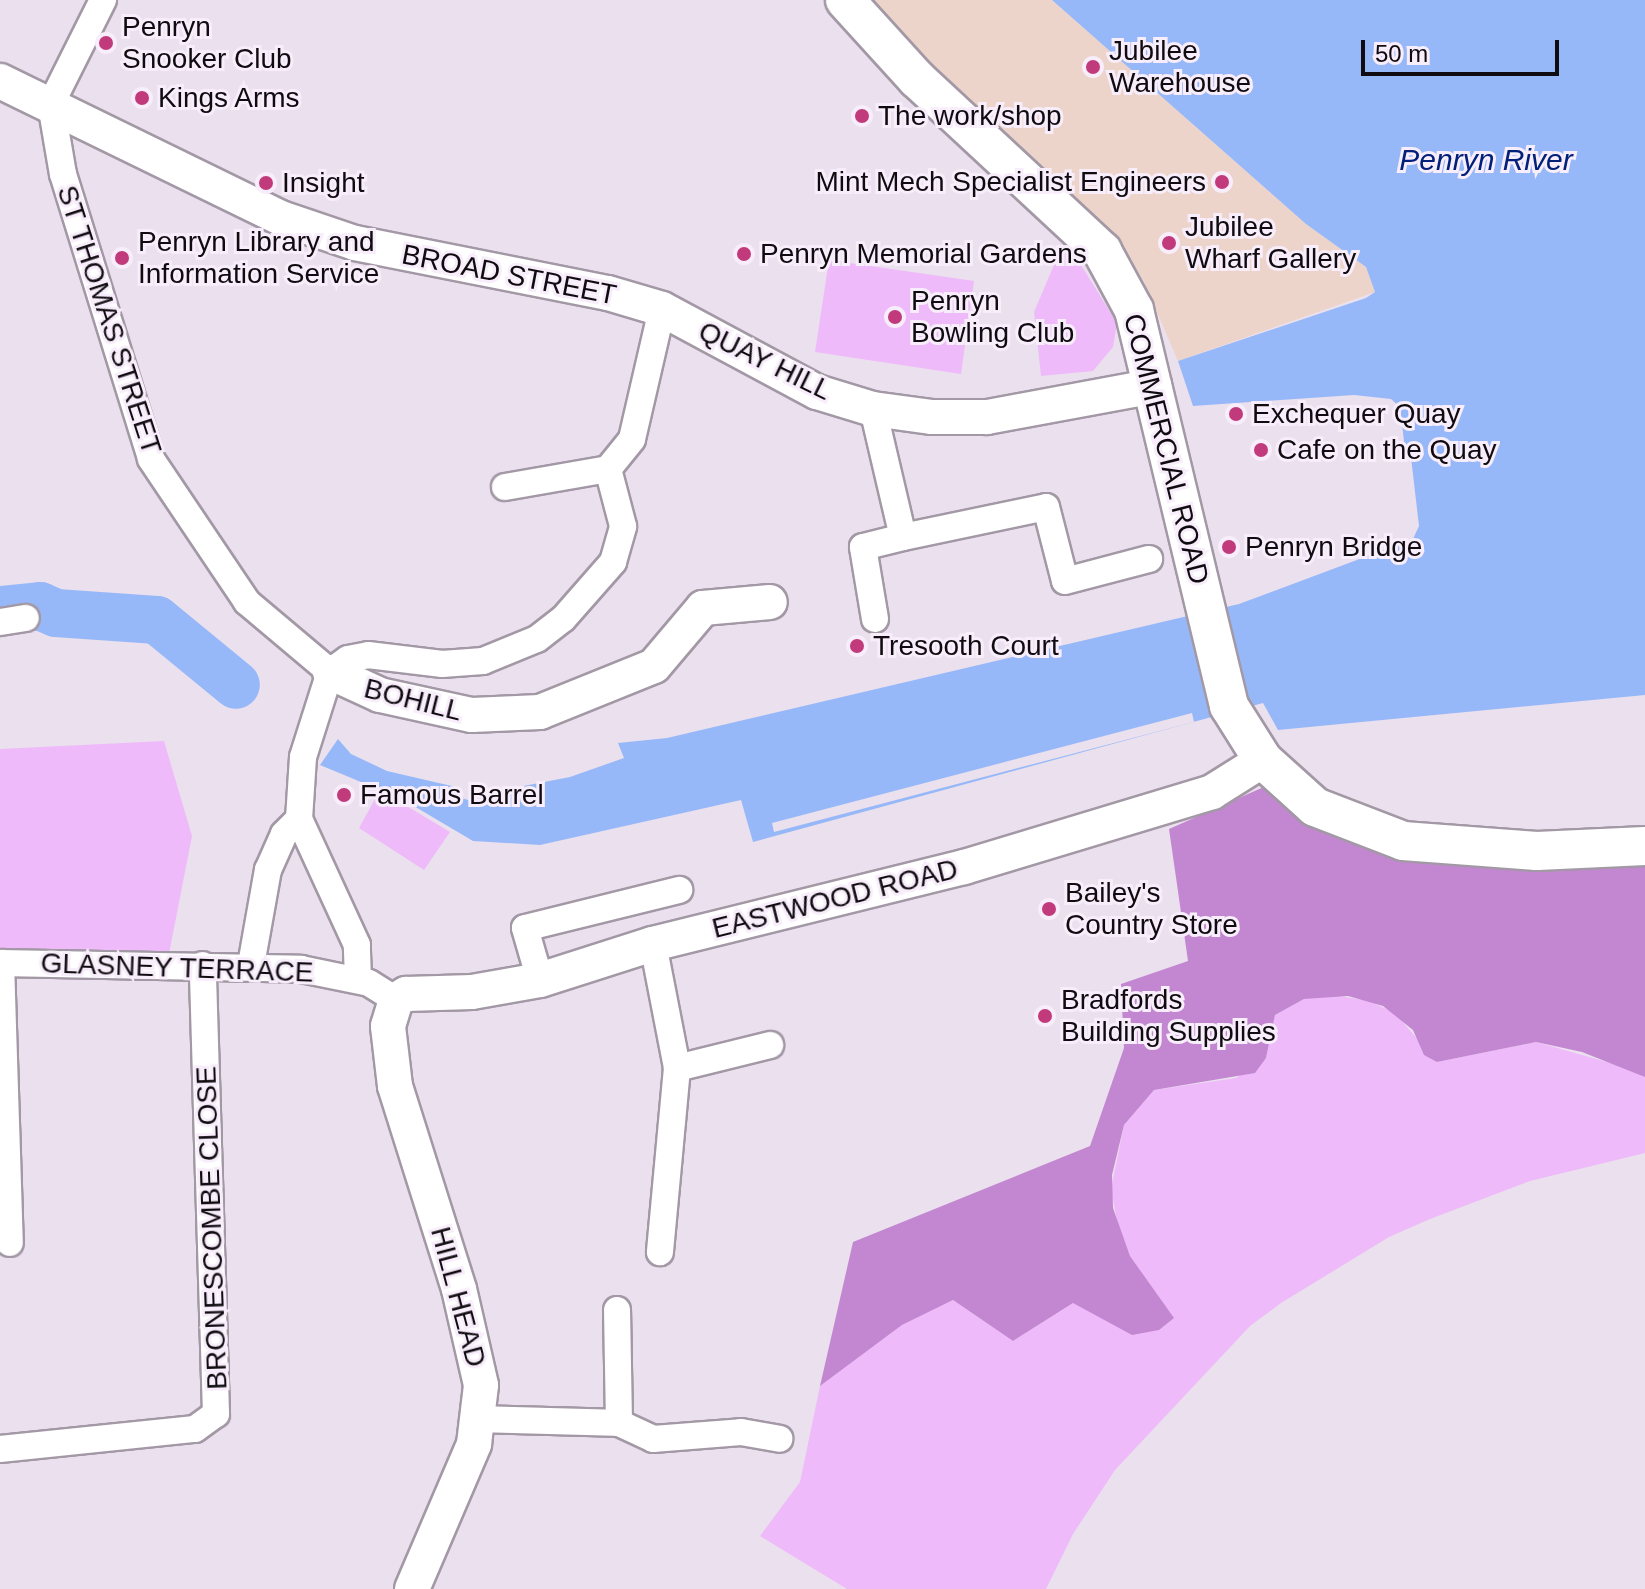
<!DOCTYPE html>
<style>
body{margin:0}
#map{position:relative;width:1645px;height:1589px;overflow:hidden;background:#ebe0ed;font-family:Arial,sans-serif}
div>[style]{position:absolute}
.commercial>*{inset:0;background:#ecd4ca}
.green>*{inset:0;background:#eebafa}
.forest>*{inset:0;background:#c387d1}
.water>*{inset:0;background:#97b8f8}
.pier>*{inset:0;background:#ebe0ed}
.river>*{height:48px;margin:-24px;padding:0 24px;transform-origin:24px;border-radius:24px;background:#97b8f8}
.roads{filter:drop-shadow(2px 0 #a398a5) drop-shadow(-2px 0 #a398a5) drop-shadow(0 2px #a398a5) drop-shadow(0 -2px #a398a5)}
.minor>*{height:26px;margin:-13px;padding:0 13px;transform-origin:13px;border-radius:13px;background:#fff}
.tertiary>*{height:34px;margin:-17px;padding:0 17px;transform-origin:17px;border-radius:17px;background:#fff}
.secondary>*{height:38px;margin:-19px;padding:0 19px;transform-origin:19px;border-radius:19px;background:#fff}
.dots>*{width:22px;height:22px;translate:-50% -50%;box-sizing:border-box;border:4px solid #f8edfa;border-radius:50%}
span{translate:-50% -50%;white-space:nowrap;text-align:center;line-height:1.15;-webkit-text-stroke:6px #f8edfa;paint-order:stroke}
.poi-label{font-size:28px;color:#0f0b10}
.left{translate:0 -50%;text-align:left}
.right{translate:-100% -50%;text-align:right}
.street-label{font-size:28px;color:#0f0b10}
.water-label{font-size:30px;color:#01207a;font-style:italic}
.scale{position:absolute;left:1361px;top:40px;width:198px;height:36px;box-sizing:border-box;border:4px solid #0f0b10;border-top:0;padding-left:10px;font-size:24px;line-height:28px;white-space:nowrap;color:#0f0b10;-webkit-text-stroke:6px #f8edfa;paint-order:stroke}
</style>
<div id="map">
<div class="commercial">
<div style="clip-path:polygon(872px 0,1052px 0,1306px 224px,1366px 267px,1375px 292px,1178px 361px,1143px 280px,1108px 230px,903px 37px)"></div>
</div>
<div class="green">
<div style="clip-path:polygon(1065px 239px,1117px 323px,1113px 347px,1093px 371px,1041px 376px,1034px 312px)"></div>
<div style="clip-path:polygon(829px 260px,974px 281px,961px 374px,815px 352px)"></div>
<div style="clip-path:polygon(164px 741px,192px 836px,167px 964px,0 963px,0 749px)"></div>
<div style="clip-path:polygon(380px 790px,450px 832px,424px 870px,359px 828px)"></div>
<div style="clip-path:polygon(1327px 994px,1369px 1001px,1395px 1013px,1437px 1062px,1536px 1042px,1628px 1068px,1645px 1077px,1645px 1153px,1530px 1181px,1430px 1219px,1389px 1237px,1281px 1303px,1250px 1326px,1115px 1470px,1073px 1534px,1046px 1589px,847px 1589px,760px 1536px,800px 1482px,820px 1386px,902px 1325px,953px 1300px,1013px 1341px,1073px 1303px,1173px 1318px,1130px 1256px,1118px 1226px,1111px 1189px,1124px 1125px,1154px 1090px,1236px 1078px,1266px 1058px,1275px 1015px,1304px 999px)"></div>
</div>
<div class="forest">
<div style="clip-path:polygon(1266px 786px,1332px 833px,1398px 855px,1645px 864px,1645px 1077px,1582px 1052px,1536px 1042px,1437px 1062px,1424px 1055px,1413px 1030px,1383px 1006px,1348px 996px,1304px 999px,1275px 1015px,1266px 1058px,1255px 1073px,1154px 1090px,1124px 1125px,1112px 1175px,1113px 1208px,1130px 1256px,1174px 1318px,1159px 1330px,1132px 1335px,1073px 1303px,1013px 1341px,953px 1300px,902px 1325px,820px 1386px,853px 1242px,1090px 1146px,1124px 1048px,1121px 984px,1188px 961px,1169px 829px)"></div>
</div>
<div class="water">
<div style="clip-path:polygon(1052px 0,1645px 0,1645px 695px,1278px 730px,1263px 703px,753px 842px,741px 800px,540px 845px,473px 841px,402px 799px,320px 765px,338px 739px,351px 754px,387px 771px,456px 787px,454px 796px,479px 803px,482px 794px,570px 777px,624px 758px,618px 743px,667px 738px,1239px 604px,1413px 539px,1419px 526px,1410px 449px,1405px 450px,1400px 407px,1391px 399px,1354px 395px,1193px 406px,1178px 361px,1366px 298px,1375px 292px,1366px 267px,1306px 224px)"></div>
</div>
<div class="pier">
<div style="clip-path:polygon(1192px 713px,1194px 722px,774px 832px,772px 823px)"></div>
</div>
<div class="river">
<div style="left:0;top:610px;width:40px;rotate:-5.7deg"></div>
<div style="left:40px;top:606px;width:17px;rotate:24deg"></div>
<div style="left:56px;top:613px;width:101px;rotate:4deg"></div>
<div style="left:157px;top:620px;width:102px;rotate:39.4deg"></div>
</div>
<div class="roads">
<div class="minor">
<div style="left:103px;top:0;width:116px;rotate:116.6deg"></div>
<div style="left:51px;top:104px;width:71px;rotate:80.3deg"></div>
<div style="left:63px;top:174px;width:298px;rotate:72.8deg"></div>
<div style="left:151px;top:459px;width:172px;rotate:56.1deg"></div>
<div style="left:247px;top:602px;width:109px;rotate:40.1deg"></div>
<div style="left:873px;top:409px;width:131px;rotate:76.8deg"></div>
<div style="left:903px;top:537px;width:146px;rotate:-11.8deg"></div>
<div style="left:1046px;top:507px;width:76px;rotate:75.6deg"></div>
<div style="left:1065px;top:581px;width:87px;rotate:-14.7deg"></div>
<div style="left:608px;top:469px;width:38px;rotate:-51deg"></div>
<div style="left:632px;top:439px;width:133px;rotate:-77deg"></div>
<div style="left:505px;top:487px;width:105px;rotate:-9.9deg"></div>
<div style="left:875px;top:619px;width:73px;rotate:-99.5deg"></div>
<div style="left:863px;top:547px;width:41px;rotate:-14deg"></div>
<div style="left:0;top:622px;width:26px;rotate:-9deg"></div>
<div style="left:653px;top:944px;width:126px;rotate:79deg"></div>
<div style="left:677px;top:1068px;width:185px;rotate:95.3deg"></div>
<div style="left:0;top:963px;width:301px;rotate:1.1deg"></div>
<div style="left:301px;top:969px;width:69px;rotate:11.6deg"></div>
<div style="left:369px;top:983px;width:32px;rotate:32deg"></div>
<div style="left:1px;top:963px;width:280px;rotate:88.2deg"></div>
<div style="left:251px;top:965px;width:97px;rotate:-79.9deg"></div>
<div style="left:268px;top:870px;width:39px;rotate:-66deg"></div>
<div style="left:284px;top:834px;width:21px;rotate:-45deg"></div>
<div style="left:358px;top:980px;width:35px;rotate:-92deg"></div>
<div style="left:357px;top:945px;width:139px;rotate:-114.7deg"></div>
<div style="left:299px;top:819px;width:62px;rotate:-86.3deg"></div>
<div style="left:303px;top:757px;width:89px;rotate:-72.4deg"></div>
<div style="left:330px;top:672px;width:22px;rotate:-36deg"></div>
<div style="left:348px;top:659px;width:20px;rotate:-11deg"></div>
<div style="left:368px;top:655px;width:75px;rotate:6.9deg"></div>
<div style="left:442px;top:664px;width:41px;rotate:-4.2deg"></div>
<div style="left:483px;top:661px;width:58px;rotate:-22.2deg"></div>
<div style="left:537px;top:639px;width:33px;rotate:-38deg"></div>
<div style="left:563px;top:619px;width:76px;rotate:-48.7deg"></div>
<div style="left:613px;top:562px;width:37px;rotate:-74deg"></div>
<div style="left:623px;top:526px;width:59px;rotate:-104.7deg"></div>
<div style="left:540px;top:980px;width:54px;rotate:-106.1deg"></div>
<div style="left:525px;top:928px;width:159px;rotate:-13.9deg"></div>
<div style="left:677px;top:1068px;width:96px;rotate:-13.9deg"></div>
<div style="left:480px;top:1419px;width:139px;rotate:1.6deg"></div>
<div style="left:619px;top:1423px;width:113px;rotate:-91deg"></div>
<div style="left:619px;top:1423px;width:38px;rotate:25deg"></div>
<div style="left:653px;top:1439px;width:88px;rotate:-4.5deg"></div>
<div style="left:741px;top:1432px;width:39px;rotate:10deg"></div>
<div style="left:0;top:1449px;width:196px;rotate:-5.9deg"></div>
<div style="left:195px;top:1429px;width:26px;rotate:-36deg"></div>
<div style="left:216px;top:1414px;width:449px;rotate:-91.7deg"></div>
</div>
<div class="tertiary">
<div style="left:0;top:81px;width:313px;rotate:26deg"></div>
<div style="left:281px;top:218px;width:78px;rotate:18.7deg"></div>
<div style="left:355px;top:243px;width:258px;rotate:11.2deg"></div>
<div style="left:608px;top:293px;width:56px;rotate:16.5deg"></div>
<div style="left:662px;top:309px;width:176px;rotate:28.2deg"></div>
<div style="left:817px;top:392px;width:59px;rotate:16.9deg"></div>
<div style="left:873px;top:409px;width:60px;rotate:7.7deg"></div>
<div style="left:932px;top:417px;width:55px"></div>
<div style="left:987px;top:417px;width:170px;rotate:-10.5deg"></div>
<div style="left:330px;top:672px;width:55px;rotate:24.7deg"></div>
<div style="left:380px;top:695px;width:94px;rotate:12.3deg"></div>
<div style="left:472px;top:715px;width:68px;rotate:-2.5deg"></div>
<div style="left:540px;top:712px;width:123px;rotate:-22deg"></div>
<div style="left:654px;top:666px;width:76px;rotate:-49.8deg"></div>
<div style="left:703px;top:608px;width:67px;rotate:-5.1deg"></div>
<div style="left:412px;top:1589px;width:158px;rotate:-66.8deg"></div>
<div style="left:474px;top:1444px;width:59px;rotate:-83.2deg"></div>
<div style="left:481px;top:1385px;width:98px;rotate:-102.9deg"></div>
<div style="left:459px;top:1289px;width:213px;rotate:-107.5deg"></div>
<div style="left:395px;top:1086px;width:60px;rotate:-96.7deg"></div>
<div style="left:388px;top:1026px;width:27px;rotate:-73deg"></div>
<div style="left:396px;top:1000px;width:12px;rotate:-31deg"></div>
<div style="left:406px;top:994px;width:66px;rotate:-1.7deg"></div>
<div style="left:472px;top:992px;width:69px;rotate:-10deg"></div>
<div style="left:540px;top:980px;width:119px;rotate:-17.7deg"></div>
<div style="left:653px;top:944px;width:320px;rotate:-13.9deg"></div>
<div style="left:964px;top:867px;width:259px;rotate:-16.8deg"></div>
<div style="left:1212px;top:792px;width:60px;rotate:-32.1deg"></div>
</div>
<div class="secondary">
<div style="left:845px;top:0;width:107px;rotate:47.7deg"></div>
<div style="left:917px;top:79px;width:253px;rotate:42.9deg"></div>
<div style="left:1102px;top:251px;width:67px;rotate:61.5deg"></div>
<div style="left:1134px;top:310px;width:407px;rotate:76.5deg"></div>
<div style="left:1229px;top:706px;width:64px;rotate:57.8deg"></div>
<div style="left:1263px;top:760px;width:70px;rotate:42.1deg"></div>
<div style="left:1315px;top:807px;width:94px;rotate:21.1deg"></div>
<div style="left:1403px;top:841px;width:134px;rotate:4.3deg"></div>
<div style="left:1537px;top:851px;width:108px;rotate:-2.7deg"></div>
</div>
</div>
<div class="dots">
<div style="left:106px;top:43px;background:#c13b7c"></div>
<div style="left:1093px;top:67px;background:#c13b7c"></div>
<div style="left:142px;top:98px;background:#c13b7c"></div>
<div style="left:862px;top:116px;background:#c13b7c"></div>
<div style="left:1222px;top:182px;background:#c13b7c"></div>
<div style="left:266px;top:183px;background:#c13b7c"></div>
<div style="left:1169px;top:243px;background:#c13b7c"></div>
<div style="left:744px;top:254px;background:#c13b7c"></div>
<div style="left:122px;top:258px;background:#c13b7c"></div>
<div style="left:895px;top:317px;background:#c13b7c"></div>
<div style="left:1236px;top:414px;background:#c13b7c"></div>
<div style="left:1261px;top:450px;background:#c13b7c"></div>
<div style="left:1229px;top:547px;background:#c13b7c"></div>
<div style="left:857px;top:646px;background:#c13b7c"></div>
<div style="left:344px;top:795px;background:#c13b7c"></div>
<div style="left:1049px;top:909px;background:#c13b7c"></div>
<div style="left:1045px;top:1016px;background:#c13b7c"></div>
</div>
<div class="poi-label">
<span class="left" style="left:122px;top:43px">Penryn<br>Snooker Club</span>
<span class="left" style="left:1109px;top:67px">Jubilee<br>Warehouse</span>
<span class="left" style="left:158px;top:98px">Kings Arms</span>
<span class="left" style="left:878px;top:116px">The work/shop</span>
<span class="right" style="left:1206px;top:182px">Mint Mech Specialist Engineers</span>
<span class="left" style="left:282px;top:183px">Insight</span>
<span class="left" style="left:1185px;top:243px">Jubilee<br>Wharf Gallery</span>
<span class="left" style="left:138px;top:258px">Penryn Library and<br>Information Service</span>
<span class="left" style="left:760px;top:254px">Penryn Memorial Gardens</span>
<span class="left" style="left:911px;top:317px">Penryn<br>Bowling Club</span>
<span class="left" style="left:1252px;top:414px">Exchequer Quay</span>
<span class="left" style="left:1277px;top:450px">Cafe on the Quay</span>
<span class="left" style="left:1245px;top:547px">Penryn Bridge</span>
<span class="left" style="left:873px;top:646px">Tresooth Court</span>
<span class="left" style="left:360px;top:795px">Famous Barrel</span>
<span class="left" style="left:1065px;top:909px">Bailey's<br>Country Store</span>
<span class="left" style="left:1061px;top:1016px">Bradfords<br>Building Supplies</span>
</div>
<div class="street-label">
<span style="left:509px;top:275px;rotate:11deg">BROAD STREET</span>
<span style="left:109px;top:320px;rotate:72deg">ST THOMAS STREET</span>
<span style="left:765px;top:361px;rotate:26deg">QUAY HILL</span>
<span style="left:1166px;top:449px;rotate:76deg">COMMERCIAL ROAD</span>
<span style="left:413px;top:700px;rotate:14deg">BOHILL</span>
<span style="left:835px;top:899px;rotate:-14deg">EASTWOOD ROAD</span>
<span style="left:177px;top:968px;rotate:2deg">GLASNEY TERRACE</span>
<span style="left:212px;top:1228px;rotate:-92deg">BRONESCOMBE CLOSE</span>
<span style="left:458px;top:1297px;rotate:75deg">HILL HEAD</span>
</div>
<div class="water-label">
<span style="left:1486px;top:160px">Penryn River</span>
</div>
<div class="scale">50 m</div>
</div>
